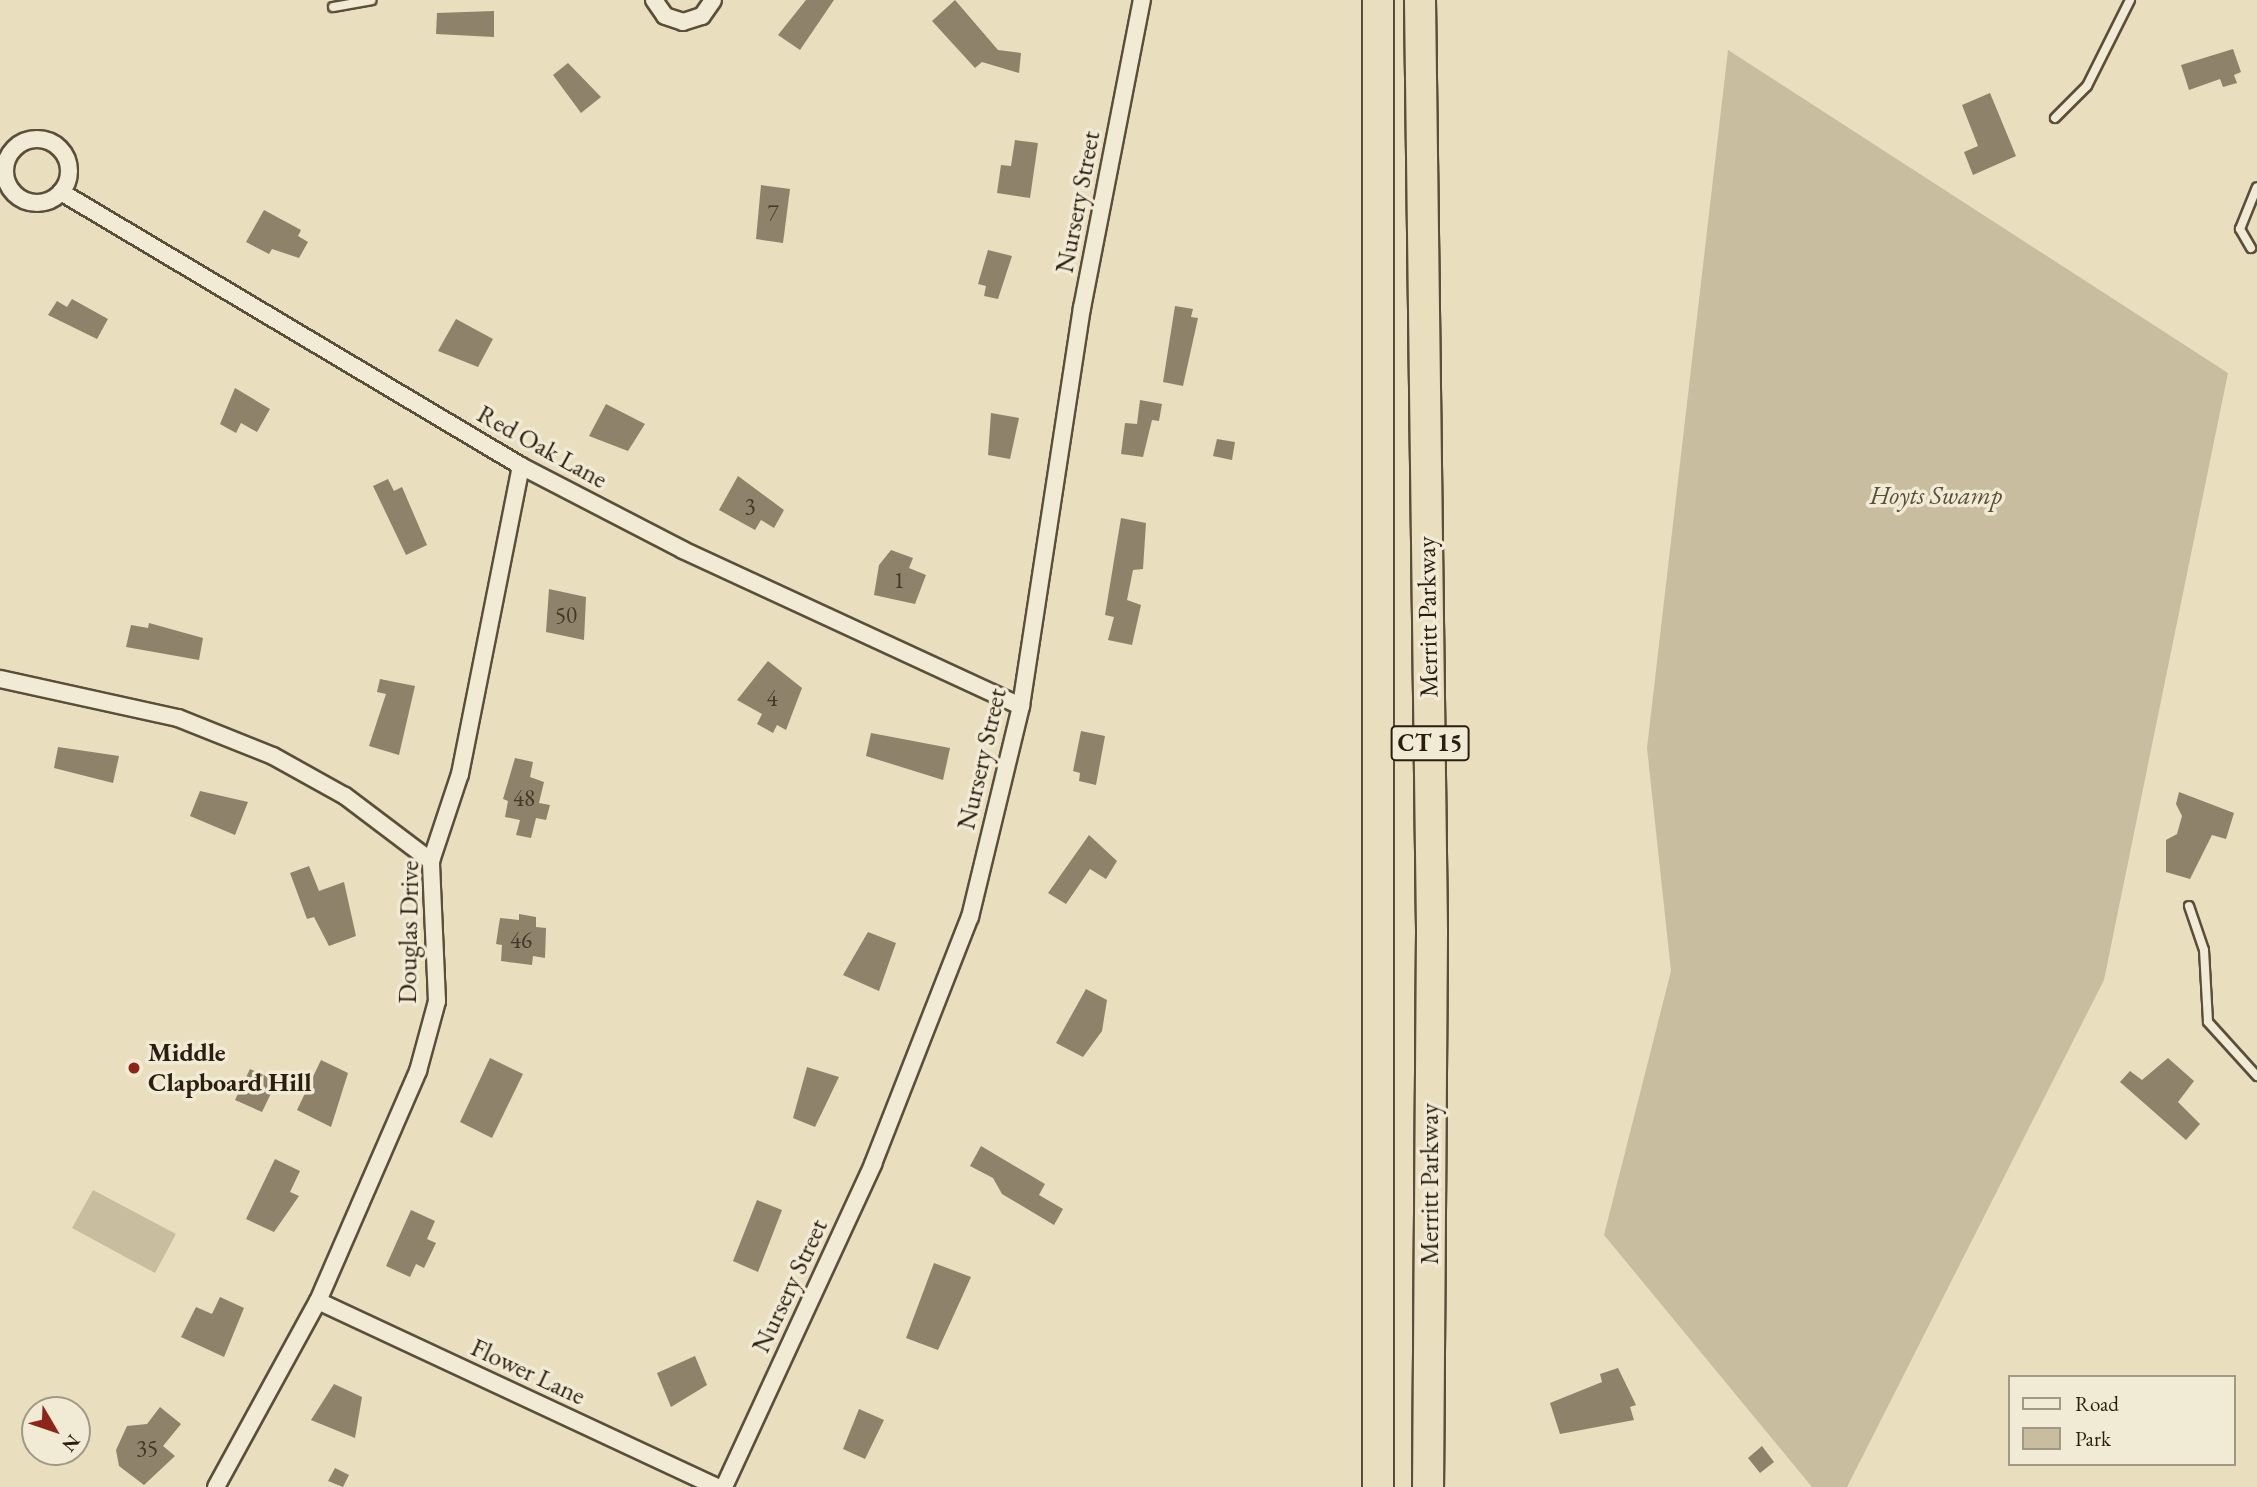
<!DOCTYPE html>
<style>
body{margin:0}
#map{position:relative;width:2257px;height:1487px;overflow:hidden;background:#e9debe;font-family:"EB Garamond",serif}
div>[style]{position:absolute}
.green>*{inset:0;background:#c9bda0}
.building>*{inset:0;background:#8e826a}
.roads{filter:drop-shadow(2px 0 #5b4e3b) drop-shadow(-2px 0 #5b4e3b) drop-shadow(0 2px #5b4e3b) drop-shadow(0 -2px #5b4e3b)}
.lane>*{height:8px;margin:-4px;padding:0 4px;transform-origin:4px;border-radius:4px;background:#f1ead5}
.street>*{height:16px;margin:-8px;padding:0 8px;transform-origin:8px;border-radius:8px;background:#f1ead5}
.street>.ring{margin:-8px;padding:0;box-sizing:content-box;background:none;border:16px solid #f1ead5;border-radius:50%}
.highway>*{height:30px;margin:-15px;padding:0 15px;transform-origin:15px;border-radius:15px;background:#e9debe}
.dots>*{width:19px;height:19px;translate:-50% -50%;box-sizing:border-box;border:4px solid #f1ead5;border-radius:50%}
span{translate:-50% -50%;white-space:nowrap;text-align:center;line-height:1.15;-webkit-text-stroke:7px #f1ead5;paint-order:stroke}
.number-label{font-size:23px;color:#443726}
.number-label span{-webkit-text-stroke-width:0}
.shield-label span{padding:2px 5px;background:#f1ead5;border:2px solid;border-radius:5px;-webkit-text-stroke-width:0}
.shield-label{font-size:24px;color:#2c1e0f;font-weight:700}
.street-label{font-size:26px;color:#2c1e0f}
.park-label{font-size:26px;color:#5b4e3a;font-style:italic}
.poi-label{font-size:26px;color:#2c1e0f;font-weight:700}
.left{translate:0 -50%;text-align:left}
.legend{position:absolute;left:2008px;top:1375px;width:228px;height:91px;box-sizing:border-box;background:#f1ead5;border:2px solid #a29886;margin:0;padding:9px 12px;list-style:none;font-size:21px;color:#2c1e0f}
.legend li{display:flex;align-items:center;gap:14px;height:35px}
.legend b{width:35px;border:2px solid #a29886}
.north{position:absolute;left:21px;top:1396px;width:70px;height:70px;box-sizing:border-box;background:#f1ead5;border:2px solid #a29886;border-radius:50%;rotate:129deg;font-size:19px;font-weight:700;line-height:28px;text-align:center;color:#2c1e0f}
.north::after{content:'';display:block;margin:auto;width:24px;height:32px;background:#8f2418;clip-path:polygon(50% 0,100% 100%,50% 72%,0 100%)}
</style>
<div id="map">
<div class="green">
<div style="clip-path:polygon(1728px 50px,2228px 373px,2104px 980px,1847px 1487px,1812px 1487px,1604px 1235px,1671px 971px,1647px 748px)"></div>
<div style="clip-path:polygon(93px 1190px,176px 1234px,155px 1273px,72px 1228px)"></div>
</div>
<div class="building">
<div style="clip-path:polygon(806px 0,834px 0,800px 50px,778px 35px)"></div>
<div style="clip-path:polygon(955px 0,998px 50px,1021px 53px,1019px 73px,982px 62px,975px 68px,932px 21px)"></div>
<div style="clip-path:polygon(494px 11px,494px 37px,436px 34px,437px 13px)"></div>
<div style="clip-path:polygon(2233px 49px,2241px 72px,2234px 75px,2237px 83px,2223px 87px,2220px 79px,2189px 90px,2181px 65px)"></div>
<div style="clip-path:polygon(568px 63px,601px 97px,581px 113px,553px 75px)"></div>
<div style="clip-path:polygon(1990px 93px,2016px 156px,1973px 175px,1964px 152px,1978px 146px,1962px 105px)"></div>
<div style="clip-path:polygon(1015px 140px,1038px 143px,1030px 198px,997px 193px,1001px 165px,1011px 166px)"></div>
<div style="clip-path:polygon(761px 185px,790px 189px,783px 243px,756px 239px)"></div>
<div style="clip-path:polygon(264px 210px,301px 230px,298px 236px,308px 242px,299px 258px,272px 249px,269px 254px,246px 242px)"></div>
<div style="clip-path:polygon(988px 250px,1012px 256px,998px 299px,984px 296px,986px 286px,978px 284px)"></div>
<div style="clip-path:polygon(72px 299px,108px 319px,97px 339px,48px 315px,57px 301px,67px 307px)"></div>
<div style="clip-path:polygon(1175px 306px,1193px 309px,1191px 317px,1198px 318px,1183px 386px,1163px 382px)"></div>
<div style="clip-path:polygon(456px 319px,493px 339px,478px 367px,438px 351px)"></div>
<div style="clip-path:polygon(235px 388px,270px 409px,257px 432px,241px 423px,236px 433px,220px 424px)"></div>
<div style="clip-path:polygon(1140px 400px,1162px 404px,1159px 421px,1152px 420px,1143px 457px,1121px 454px,1125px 423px,1137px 424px)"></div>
<div style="clip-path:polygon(606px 404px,645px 424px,628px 451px,589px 436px)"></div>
<div style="clip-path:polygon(991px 413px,1019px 418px,1010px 459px,988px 455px)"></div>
<div style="clip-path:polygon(1217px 439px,1235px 442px,1232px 460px,1213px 456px)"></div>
<div style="clip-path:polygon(738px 476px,784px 510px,774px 528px,761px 520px,755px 530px,719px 510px)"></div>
<div style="clip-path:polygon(388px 479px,394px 491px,402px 487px,427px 545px,406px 555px,373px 486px)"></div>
<div style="clip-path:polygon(1121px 518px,1146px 523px,1143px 569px,1133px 570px,1127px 600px,1141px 605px,1132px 645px,1108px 640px,1114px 617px,1105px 615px)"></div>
<div style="clip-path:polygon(891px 550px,913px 558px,909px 568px,926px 575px,915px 604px,874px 595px,879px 565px)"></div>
<div style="clip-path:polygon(549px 589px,586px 597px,584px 640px,546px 632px)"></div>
<div style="clip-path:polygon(149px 623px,203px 638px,199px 660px,126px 647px,131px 625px,148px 628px)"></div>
<div style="clip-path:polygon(768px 661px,802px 688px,786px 730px,777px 725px,773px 733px,757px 724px,762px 714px,737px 700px)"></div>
<div style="clip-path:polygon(380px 679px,415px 686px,399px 755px,369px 746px,386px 694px,377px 692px)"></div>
<div style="clip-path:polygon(1081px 731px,1105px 736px,1096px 785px,1079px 781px,1080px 773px,1073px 771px)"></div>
<div style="clip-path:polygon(871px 733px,950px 748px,943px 780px,866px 756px)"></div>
<div style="clip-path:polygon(58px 747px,119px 756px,113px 783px,54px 768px)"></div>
<div style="clip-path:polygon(515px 758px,533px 762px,530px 777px,544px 782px,539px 803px,550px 805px,546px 820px,536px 818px,531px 838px,516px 835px,520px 820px,505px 817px,508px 801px,503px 799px)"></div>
<div style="clip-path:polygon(200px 791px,248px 802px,235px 835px,190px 816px)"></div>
<div style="clip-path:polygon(2179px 792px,2234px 813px,2226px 839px,2212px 835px,2190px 879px,2166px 872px,2166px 840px,2177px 834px,2182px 816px,2176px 804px)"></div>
<div style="clip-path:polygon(1089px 835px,1117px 861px,1106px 879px,1090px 869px,1066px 904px,1048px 893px)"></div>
<div style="clip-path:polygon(309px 866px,319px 891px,344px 882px,356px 936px,329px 946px,314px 917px,307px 919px,290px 873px)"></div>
<div style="clip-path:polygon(519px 914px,536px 917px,536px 927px,546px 928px,545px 958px,533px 956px,532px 965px,501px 961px,502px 945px,496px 944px,500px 918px,519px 920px)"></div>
<div style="clip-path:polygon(868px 932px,896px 943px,879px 991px,843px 975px)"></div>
<div style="clip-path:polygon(1086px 989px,1107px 1000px,1102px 1031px,1083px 1057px,1056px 1043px)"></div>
<div style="clip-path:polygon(490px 1058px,523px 1074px,492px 1138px,460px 1122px)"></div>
<div style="clip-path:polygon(2168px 1058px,2194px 1081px,2178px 1102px,2200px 1124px,2186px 1140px,2120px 1082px,2130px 1071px,2142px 1080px)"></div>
<div style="clip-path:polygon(321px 1060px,348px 1073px,331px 1127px,297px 1110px)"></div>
<div style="clip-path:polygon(807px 1067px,839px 1077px,815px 1127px,793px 1118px)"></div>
<div style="clip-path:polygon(250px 1069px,277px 1081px,262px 1112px,235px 1100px)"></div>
<div style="clip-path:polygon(981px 1146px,1045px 1184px,1039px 1195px,1063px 1209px,1054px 1225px,1002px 1194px,993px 1178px,970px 1166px)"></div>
<div style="clip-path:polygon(275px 1159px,300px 1171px,290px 1192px,299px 1196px,274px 1232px,246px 1219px)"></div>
<div style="clip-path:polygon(757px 1200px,782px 1210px,758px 1272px,733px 1261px)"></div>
<div style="clip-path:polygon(411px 1210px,435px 1221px,427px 1239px,436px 1243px,424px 1268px,416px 1264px,410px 1277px,386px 1266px)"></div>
<div style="clip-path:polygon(934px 1263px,971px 1277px,938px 1350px,906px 1338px)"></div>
<div style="clip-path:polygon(220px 1297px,244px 1308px,224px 1357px,181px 1337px,196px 1307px,212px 1314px)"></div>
<div style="clip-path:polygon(695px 1356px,707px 1385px,671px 1407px,657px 1373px)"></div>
<div style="clip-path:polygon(1618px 1368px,1636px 1405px,1630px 1407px,1634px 1420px,1560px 1434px,1550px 1403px,1602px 1382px,1600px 1374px)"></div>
<div style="clip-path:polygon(334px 1384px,362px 1397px,355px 1438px,311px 1420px)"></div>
<div style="clip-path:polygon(160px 1407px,181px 1424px,163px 1446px,175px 1456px,144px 1485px,119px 1466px,116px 1450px,127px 1426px,147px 1424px)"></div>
<div style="clip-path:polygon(859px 1409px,884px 1420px,865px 1459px,843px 1449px)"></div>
<div style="clip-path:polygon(1762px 1446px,1774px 1462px,1760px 1473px,1748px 1458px)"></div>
<div style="clip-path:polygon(335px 1468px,349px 1475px,343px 1487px,328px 1481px)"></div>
</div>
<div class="roads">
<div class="lane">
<div style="left:333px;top:7px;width:39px;rotate:-10deg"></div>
<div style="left:2055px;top:118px;width:45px;rotate:-45deg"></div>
<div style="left:2087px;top:86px;width:96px;rotate:-63.4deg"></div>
<div style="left:0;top:162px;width:7px;rotate:8deg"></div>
<div style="left:2251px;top:248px;width:22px;rotate:-120deg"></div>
<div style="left:2240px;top:229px;width:45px;rotate:-68deg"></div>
<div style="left:2189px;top:906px;width:46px;rotate:71.2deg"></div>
<div style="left:2204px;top:950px;width:72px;rotate:86.8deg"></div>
<div style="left:2208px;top:1022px;width:73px;rotate:47.8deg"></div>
</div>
<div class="street">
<div style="left:654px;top:0;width:19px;rotate:55deg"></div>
<div style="left:665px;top:16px;width:19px;rotate:18deg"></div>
<div style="left:683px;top:22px;width:20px;rotate:-18deg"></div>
<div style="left:702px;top:16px;width:19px;rotate:-55deg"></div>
<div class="ring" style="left:5px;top:139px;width:48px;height:48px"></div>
<div style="left:61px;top:192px;width:535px;rotate:30.78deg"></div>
<div style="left:521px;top:466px;width:182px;rotate:27.4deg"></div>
<div style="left:683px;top:550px;width:372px;rotate:24.8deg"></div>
<div style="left:0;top:679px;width:182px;rotate:12.4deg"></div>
<div style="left:178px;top:718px;width:102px;rotate:21.8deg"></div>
<div style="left:273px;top:756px;width:82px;rotate:29.1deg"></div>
<div style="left:345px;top:796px;width:108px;rotate:37.1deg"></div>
<div style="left:318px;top:1301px;width:440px;rotate:25deg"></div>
<div style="left:216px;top:1487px;width:212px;rotate:-61.3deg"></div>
<div style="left:318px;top:1301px;width:251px;rotate:-66.5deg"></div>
<div style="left:418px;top:1071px;width:73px;rotate:-74.8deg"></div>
<div style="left:437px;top:1001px;width:140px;rotate:-92.5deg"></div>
<div style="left:431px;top:861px;width:92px;rotate:-71.6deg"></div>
<div style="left:460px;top:774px;width:314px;rotate:-78.8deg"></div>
<div style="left:724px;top:1487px;width:356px;rotate:-65.2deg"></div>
<div style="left:873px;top:1164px;width:265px;rotate:-68.6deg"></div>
<div style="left:970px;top:917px;width:217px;rotate:-76.4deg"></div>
<div style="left:1021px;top:706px;width:403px;rotate:-81.3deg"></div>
<div style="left:1082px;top:308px;width:314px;rotate:-79deg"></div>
</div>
<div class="highway">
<div style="left:1378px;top:0;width:1487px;rotate:90deg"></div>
<div style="left:1420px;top:0;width:933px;rotate:89.26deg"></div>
<div style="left:1432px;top:933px;width:554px;rotate:90.41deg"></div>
</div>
</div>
<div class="dots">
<div style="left:134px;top:1068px;background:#8f2418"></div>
</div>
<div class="number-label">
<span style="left:773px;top:213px">7</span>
<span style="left:750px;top:506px">3</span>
<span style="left:899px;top:580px">1</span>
<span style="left:566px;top:615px">50</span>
<span style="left:772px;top:698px">4</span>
<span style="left:524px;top:798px">48</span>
<span style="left:521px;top:940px">46</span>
<span style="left:147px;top:1448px">35</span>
</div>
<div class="shield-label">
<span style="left:1430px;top:743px">CT 15</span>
</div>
<div class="street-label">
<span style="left:1078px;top:202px;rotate:-79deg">Nursery Street</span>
<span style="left:542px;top:447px;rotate:29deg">Red Oak Lane</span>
<span style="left:1428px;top:617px;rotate:-91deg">Merritt Parkway</span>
<span style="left:982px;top:759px;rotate:-77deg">Nursery Street</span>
<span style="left:409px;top:932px;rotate:-89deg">Douglas Drive</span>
<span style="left:1430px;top:1184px;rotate:-90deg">Merritt Parkway</span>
<span style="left:790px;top:1286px;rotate:-65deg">Nursery Street</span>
<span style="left:528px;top:1372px;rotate:25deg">Flower Lane</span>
</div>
<div class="park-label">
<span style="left:1936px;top:496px">Hoyts Swamp</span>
</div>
<div class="poi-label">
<span class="left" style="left:148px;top:1068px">Middle<br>Clapboard Hill</span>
</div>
<ul class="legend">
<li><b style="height:9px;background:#f1ead5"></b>Road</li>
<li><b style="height:19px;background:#c9bda0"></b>Park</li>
</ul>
<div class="north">N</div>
</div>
